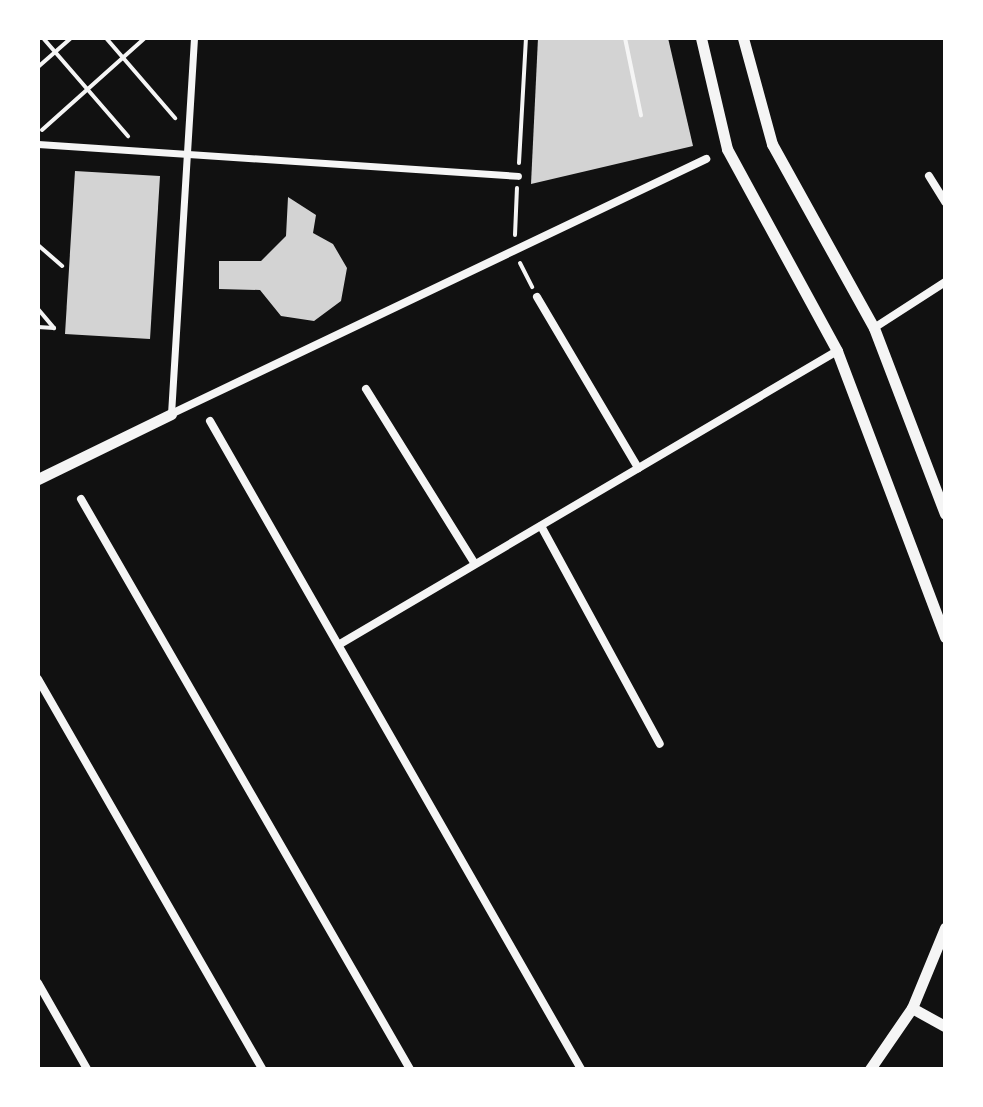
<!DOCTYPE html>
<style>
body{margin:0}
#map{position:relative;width:983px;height:1107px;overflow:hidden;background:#111;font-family:Barlow,sans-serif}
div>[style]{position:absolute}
.building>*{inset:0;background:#d3d3d3}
.path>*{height:4px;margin:-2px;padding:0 2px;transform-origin:2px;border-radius:2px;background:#f5f5f5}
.pedestrian>*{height:7px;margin:-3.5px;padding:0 3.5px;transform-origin:3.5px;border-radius:3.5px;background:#f5f5f5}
.minor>*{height:8px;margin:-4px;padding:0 4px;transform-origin:4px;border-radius:4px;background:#f5f5f5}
.tertiary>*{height:11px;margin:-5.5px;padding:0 5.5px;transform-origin:5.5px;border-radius:5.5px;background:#f5f5f5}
span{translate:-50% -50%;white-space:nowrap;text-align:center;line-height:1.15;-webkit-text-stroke:6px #fff;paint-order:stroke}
.frame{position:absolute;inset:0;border:40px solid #fff;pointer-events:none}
</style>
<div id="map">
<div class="building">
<div style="clip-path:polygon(538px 38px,668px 38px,693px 146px,531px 184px)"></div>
<div style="clip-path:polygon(75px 171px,160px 176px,150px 339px,65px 334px)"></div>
<div style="clip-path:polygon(288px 197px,316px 215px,313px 233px,333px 244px,347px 268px,341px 301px,314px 321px,281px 316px,260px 290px,219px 289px,219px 261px,261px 261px,286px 236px)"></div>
</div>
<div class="path">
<div style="left:43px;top:38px;width:130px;rotate:49.1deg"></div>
<div style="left:106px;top:38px;width:106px;rotate:49.2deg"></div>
<div style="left:625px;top:38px;width:79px;rotate:78.3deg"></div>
<div style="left:38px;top:67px;width:44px;rotate:-41.3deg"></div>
<div style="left:42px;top:130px;width:138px;rotate:-41.8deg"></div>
<div style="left:519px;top:163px;width:125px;rotate:-86.8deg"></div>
<div style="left:515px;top:235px;width:47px;rotate:-87.6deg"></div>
<div style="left:38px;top:245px;width:32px;rotate:41deg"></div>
<div style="left:520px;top:263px;width:27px;rotate:63deg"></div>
<div style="left:38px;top:309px;width:25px;rotate:50deg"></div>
<div style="left:38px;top:327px;width:16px;rotate:4deg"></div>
</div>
<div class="pedestrian">
<div style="left:38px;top:144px;width:481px;rotate:3.8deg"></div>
<div style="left:171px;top:414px;width:377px;rotate:-86.5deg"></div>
</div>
<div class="minor">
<div style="left:929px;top:176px;width:31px;rotate:58deg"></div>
<div style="left:537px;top:297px;width:199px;rotate:59.4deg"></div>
<div style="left:874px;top:328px;width:85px;rotate:-32.9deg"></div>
<div style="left:366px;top:389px;width:206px;rotate:58.1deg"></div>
<div style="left:171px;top:414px;width:593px;rotate:-25.48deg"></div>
<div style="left:210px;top:421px;width:747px;rotate:60.21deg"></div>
<div style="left:81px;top:499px;width:658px;rotate:60.01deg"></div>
<div style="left:541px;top:526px;width:248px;rotate:61.4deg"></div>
<div style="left:340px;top:644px;width:577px;rotate:-30.52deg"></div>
<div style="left:38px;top:679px;width:450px;rotate:60.1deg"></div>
<div style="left:38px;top:983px;width:99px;rotate:60.3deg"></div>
</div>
<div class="tertiary">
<div style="left:701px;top:38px;width:114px;rotate:76.8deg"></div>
<div style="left:727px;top:149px;width:230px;rotate:61.4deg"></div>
<div style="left:837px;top:351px;width:306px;rotate:69.3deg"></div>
<div style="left:743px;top:38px;width:110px;rotate:74.7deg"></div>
<div style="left:772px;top:144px;width:210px;rotate:61deg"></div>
<div style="left:874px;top:328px;width:199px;rotate:69.1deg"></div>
<div style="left:38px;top:479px;width:148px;rotate:-26deg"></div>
<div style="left:912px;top:1008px;width:38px;rotate:29deg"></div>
<div style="left:870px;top:1069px;width:74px;rotate:-55.5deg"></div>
<div style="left:912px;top:1008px;width:87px;rotate:-67.6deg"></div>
</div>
<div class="frame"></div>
</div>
